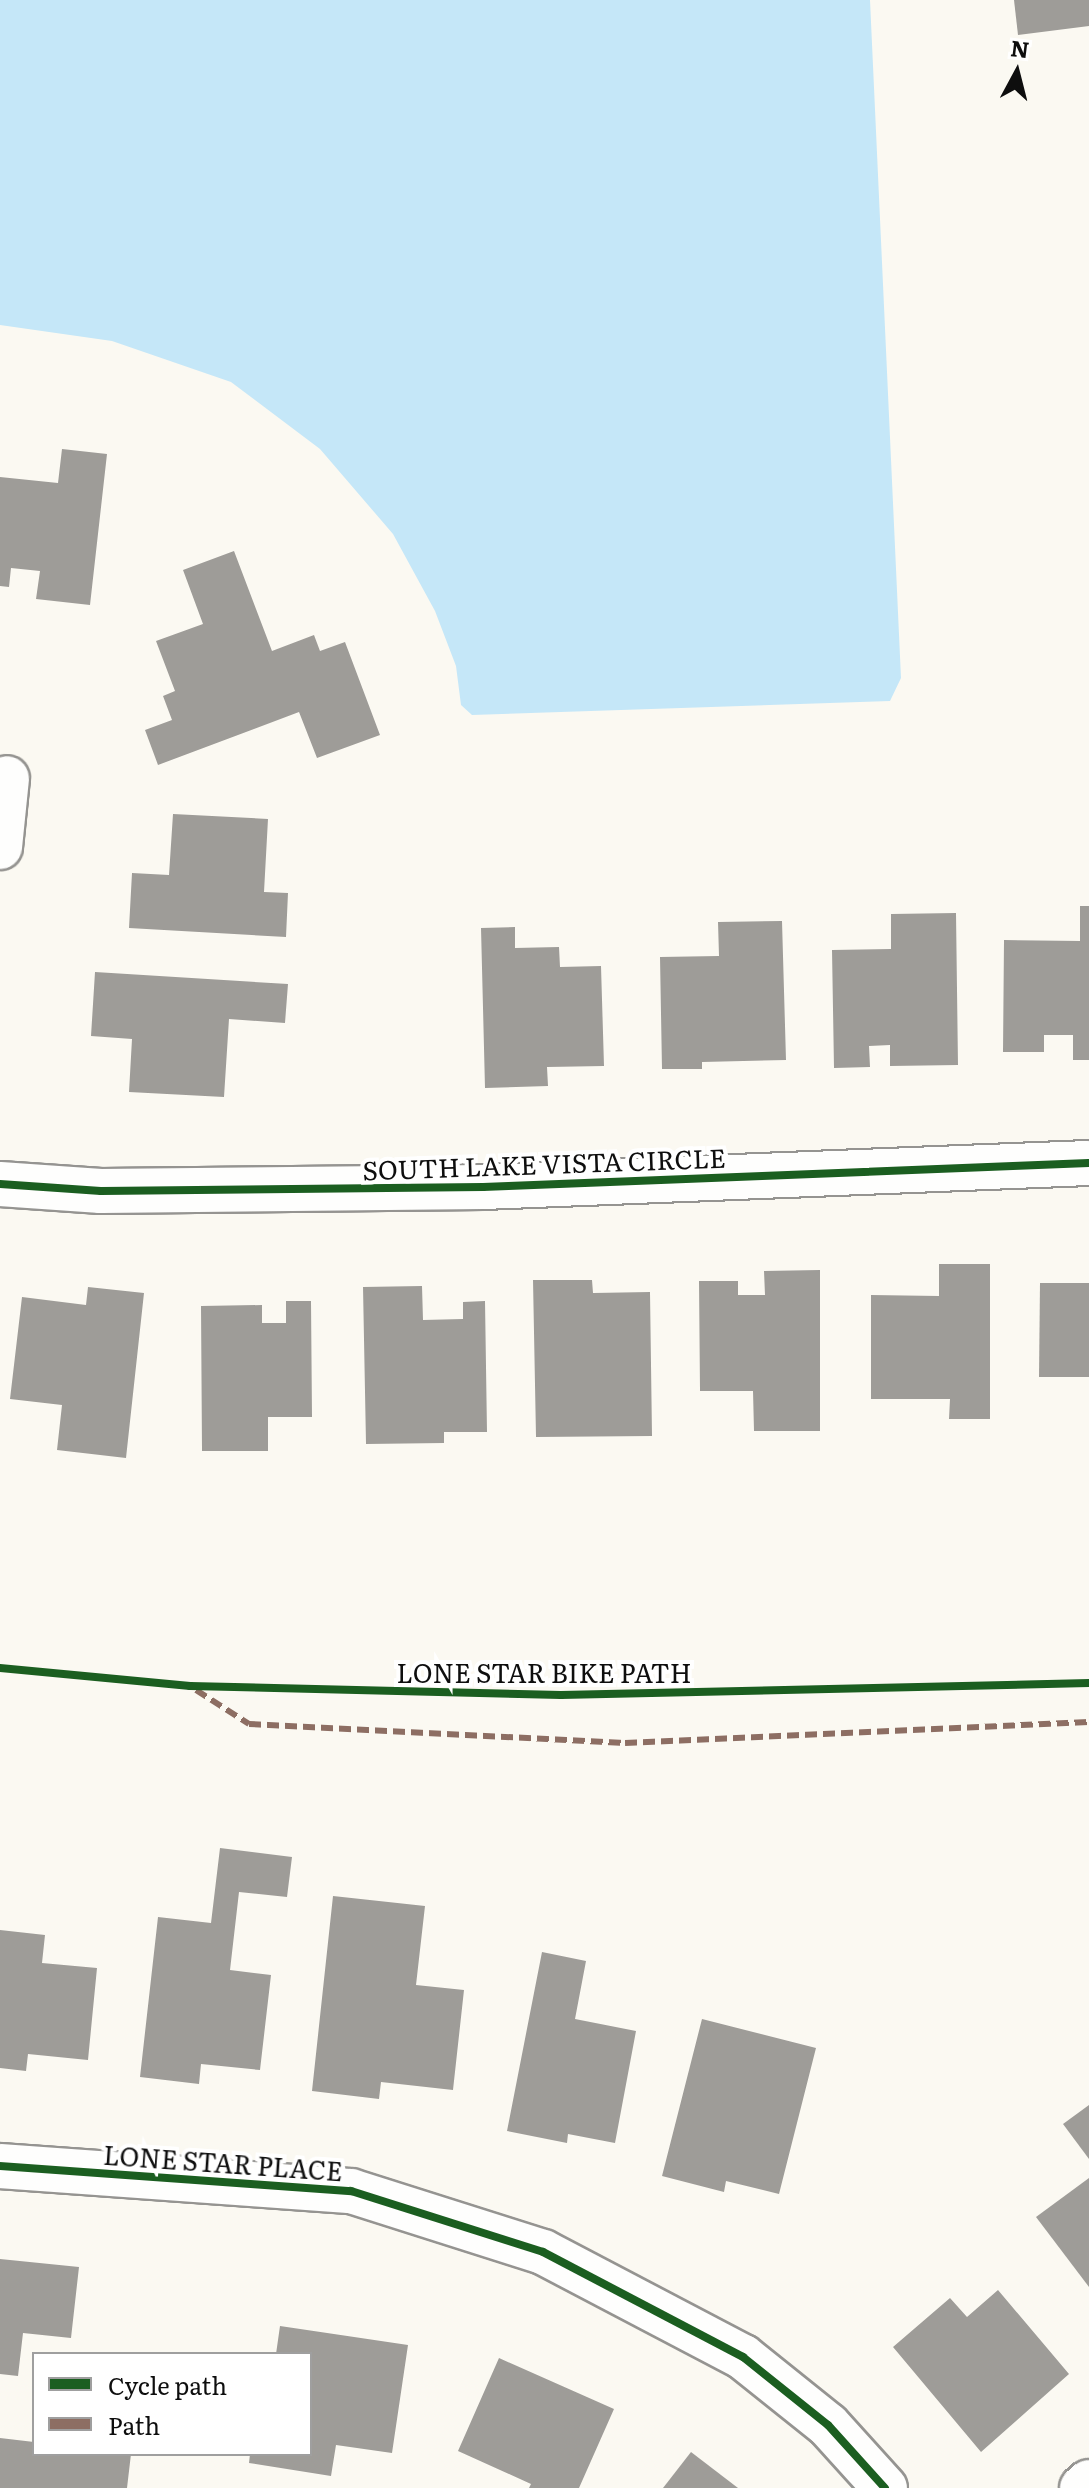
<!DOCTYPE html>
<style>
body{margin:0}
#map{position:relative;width:1089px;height:2488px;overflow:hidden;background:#fbf9f2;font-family:Literata,serif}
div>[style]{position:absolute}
.water>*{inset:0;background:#c5e7f8}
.building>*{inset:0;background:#9e9c98}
.roads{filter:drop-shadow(2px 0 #959491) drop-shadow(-2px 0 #959491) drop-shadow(0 2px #959491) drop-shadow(0 -2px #959491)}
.minor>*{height:44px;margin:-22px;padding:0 22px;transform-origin:22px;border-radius:22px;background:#fefefd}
.quiet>*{height:6px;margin-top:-3px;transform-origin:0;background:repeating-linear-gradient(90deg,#8d6e63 0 12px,transparent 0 18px)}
.cycleway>*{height:8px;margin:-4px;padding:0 4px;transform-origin:4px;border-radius:4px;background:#1b5e20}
span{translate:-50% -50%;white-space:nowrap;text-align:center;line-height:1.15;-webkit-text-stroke:8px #fff;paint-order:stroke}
.street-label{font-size:26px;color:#0e0e0e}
.legend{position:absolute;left:32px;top:2352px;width:280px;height:104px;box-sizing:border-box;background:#fff;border:2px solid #9f9f9f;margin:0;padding:10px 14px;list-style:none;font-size:24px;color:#0e0e0e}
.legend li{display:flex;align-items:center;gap:16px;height:40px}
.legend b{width:40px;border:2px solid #9f9f9f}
.north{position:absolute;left:977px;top:32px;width:80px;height:80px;-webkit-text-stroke:6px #fff;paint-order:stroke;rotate:7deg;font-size:22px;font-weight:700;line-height:32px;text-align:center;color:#0e0e0e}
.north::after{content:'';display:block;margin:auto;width:28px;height:36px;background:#0e0e0e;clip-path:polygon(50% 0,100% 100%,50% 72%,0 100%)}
</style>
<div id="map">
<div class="water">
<div style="clip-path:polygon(0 0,870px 0,901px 678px,890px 701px,472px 715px,461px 705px,456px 666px,435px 611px,393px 534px,320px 449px,231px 382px,112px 341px,0 325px)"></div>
</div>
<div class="building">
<div style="clip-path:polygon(1014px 0,1089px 0,1089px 26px,1018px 35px)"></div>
<div style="clip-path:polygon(62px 449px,107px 454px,90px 605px,36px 599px,40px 571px,11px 568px,9px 587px,0 586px,0 477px,58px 483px)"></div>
<div style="clip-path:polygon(234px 551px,272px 651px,314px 635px,320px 651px,345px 642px,380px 735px,317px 758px,299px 712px,158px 765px,145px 730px,172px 720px,163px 696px,175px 691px,156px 641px,203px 624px,183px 570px)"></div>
<div style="clip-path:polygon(173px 814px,268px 819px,264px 892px,288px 893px,286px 937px,129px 928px,132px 873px,169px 875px)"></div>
<div style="clip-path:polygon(1080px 906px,1089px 906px,1089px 1060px,1073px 1060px,1073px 1035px,1044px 1035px,1044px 1052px,1003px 1052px,1004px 940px,1080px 941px)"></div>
<div style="clip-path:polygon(956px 913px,958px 1065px,890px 1066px,890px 1045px,869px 1046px,870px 1067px,834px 1068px,832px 950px,891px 949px,891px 914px)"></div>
<div style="clip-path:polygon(782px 921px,786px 1060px,702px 1062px,702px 1069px,662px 1069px,660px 957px,719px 956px,718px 922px)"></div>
<div style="clip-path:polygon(515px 927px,515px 948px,559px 947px,560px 967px,601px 966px,604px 1066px,547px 1067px,548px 1086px,485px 1088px,481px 928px)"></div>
<div style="clip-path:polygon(95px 972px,288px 984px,285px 1023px,229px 1019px,224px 1097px,129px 1092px,132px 1039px,91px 1036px)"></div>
<div style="clip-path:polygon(939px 1264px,990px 1264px,990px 1419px,949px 1419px,950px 1399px,871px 1399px,871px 1295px,939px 1296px)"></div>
<div style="clip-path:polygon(820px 1270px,820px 1431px,754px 1431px,753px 1391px,700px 1391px,699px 1281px,738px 1281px,738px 1295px,765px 1295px,764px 1271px)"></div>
<div style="clip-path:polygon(533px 1280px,592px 1280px,593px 1293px,650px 1292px,652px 1436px,536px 1437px)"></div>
<div style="clip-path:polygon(1040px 1283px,1089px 1283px,1089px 1377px,1039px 1377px)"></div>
<div style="clip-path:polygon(422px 1286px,423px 1320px,463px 1319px,463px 1302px,485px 1301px,487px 1432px,444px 1432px,444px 1443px,366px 1444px,363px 1287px)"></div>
<div style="clip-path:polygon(88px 1287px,144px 1293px,126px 1458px,57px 1450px,62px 1405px,10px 1399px,22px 1297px,86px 1305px)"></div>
<div style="clip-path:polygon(286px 1301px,311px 1301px,312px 1417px,268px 1417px,268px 1451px,202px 1451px,201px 1306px,262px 1305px,262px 1323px,286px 1323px)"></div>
<div style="clip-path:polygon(220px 1848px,292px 1857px,287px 1897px,239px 1892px,230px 1970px,271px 1975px,260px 2070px,201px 2064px,199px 2084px,140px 2077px,158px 1917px,211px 1923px)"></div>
<div style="clip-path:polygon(333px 1896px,425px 1906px,416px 1985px,464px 1990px,453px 2090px,381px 2082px,379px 2099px,312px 2091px)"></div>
<div style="clip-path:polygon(0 1930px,45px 1935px,42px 1963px,97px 1968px,88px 2060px,28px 2054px,26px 2071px,0 2068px)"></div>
<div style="clip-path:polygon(542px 1952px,586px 1961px,575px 2019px,636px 2031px,615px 2143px,568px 2134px,567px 2143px,507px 2131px)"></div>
<div style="clip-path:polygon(702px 2019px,816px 2048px,779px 2194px,726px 2181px,724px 2192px,662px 2176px)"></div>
<div style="clip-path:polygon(1089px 2105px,1089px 2159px,1063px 2124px)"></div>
<div style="clip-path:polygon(1089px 2178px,1089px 2287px,1036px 2217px)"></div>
<div style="clip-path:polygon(0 2259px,79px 2267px,71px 2338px,23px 2333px,18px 2376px,0 2374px)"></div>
<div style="clip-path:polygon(998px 2290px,1069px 2374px,981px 2452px,893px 2347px,950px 2298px,967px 2317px)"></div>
<div style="clip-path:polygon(280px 2326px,408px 2345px,392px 2453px,336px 2445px,331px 2476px,249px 2463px,250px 2454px,310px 2454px,310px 2354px,276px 2354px)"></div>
<div style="clip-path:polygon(499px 2358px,614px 2409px,579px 2488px,529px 2488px,531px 2484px,458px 2451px)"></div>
<div style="clip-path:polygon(0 2438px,34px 2442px,34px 2454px,131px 2454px,127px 2488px,0 2488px)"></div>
<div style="clip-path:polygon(691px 2452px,738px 2488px,663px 2488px)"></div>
</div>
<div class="roads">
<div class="minor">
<div style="left:0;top:847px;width:69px;rotate:-84.2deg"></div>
<div style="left:0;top:1184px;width:101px;rotate:4deg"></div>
<div style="left:101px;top:1191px;width:382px;rotate:-0.6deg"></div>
<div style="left:483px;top:1187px;width:606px;rotate:-2.27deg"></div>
<div style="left:0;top:2166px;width:352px;rotate:4.1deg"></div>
<div style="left:351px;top:2191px;width:201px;rotate:17.6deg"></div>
<div style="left:543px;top:2252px;width:226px;rotate:27.7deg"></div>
<div style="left:743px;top:2357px;width:109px;rotate:38.7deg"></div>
<div style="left:828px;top:2425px;width:85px;rotate:47.9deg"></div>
<div style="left:1082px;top:2488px;width:9px;rotate:-41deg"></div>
</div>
</div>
<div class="quiet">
<div style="left:196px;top:1690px;width:63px;rotate:32.7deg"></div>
<div style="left:249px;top:1724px;width:376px;rotate:2.9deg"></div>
<div style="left:625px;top:1743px;width:464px;rotate:-2.6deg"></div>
</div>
<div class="cycleway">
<div style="left:0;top:1184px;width:101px;rotate:4deg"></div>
<div style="left:101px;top:1191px;width:382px;rotate:-0.6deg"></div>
<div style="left:483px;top:1187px;width:606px;rotate:-2.27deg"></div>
<div style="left:0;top:1668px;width:191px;rotate:5.4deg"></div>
<div style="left:190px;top:1686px;width:371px;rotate:1.4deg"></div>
<div style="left:561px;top:1695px;width:528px;rotate:-1.3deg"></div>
<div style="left:0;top:2166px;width:352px;rotate:4.1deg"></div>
<div style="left:351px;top:2191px;width:201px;rotate:17.6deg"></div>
<div style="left:543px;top:2252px;width:226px;rotate:27.7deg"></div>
<div style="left:743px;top:2357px;width:109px;rotate:38.7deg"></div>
<div style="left:828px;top:2425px;width:85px;rotate:47.9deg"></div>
</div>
<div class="street-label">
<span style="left:544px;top:1163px;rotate:-2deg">SOUTH LAKE VISTA CIRCLE</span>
<span style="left:544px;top:1672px">LONE STAR BIKE PATH</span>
<span style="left:223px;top:2162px;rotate:4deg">LONE STAR PLACE</span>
</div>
<ul class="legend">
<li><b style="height:10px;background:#1b5e20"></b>Cycle path</li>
<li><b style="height:10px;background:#8d6e63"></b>Path</li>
</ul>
<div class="north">N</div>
</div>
